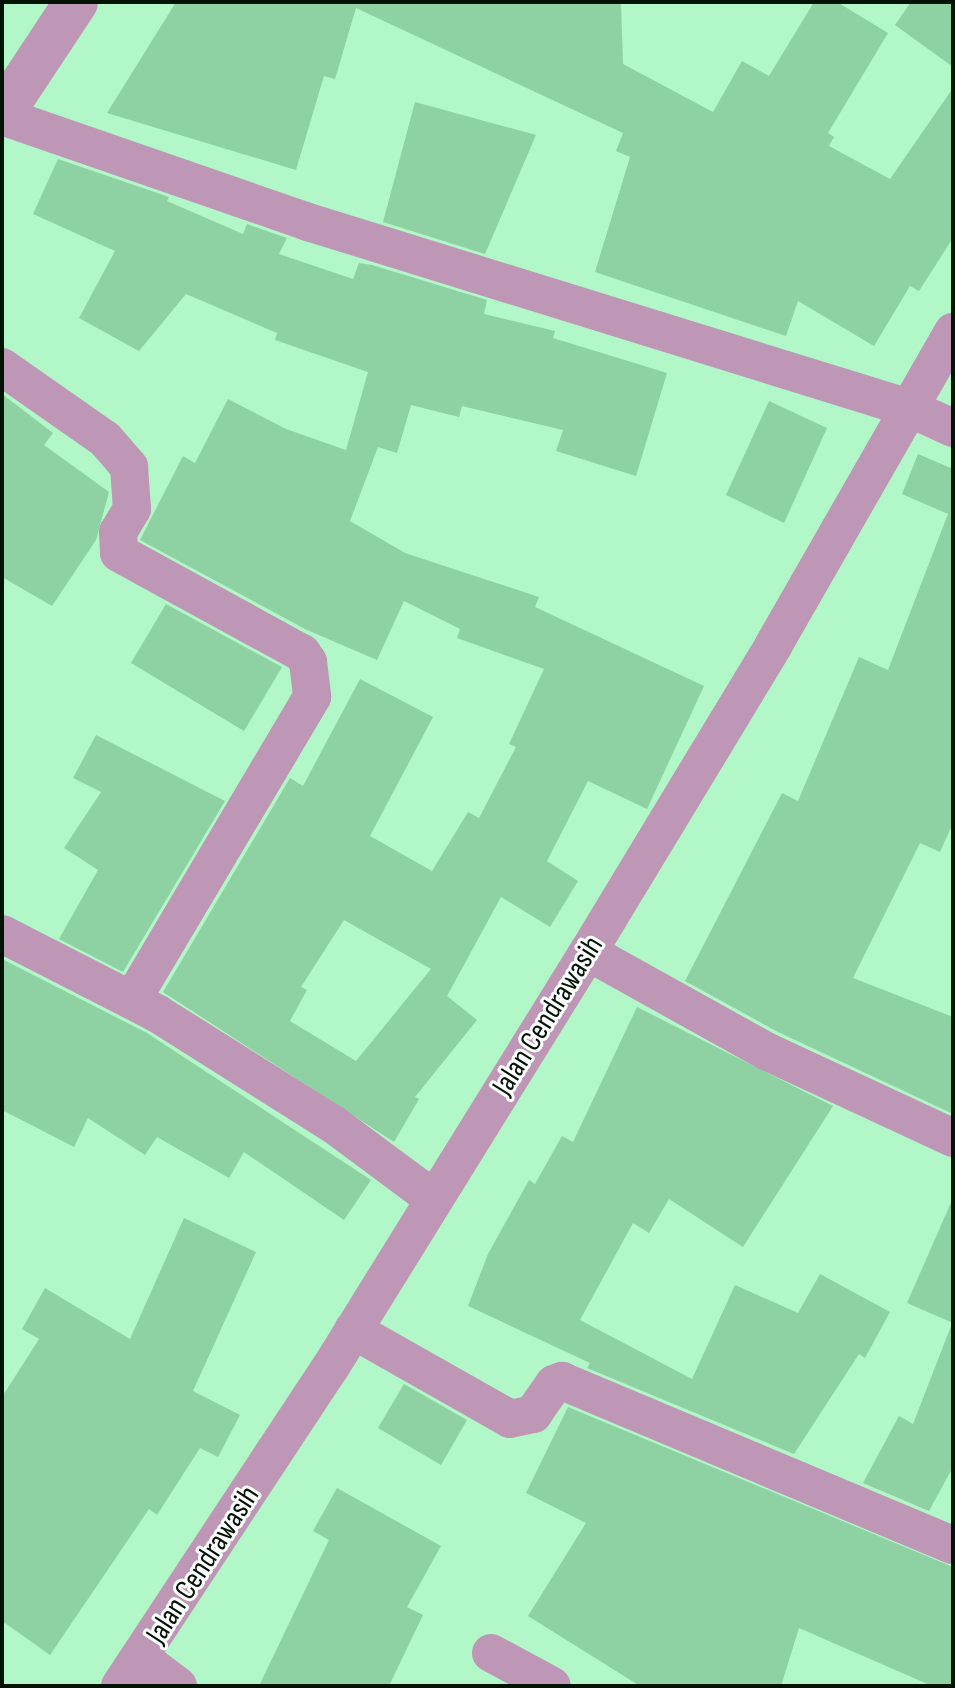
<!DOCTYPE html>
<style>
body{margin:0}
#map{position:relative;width:955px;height:1688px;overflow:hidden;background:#b2f7c7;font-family:"Sofia Sans Condensed",sans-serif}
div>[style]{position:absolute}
.building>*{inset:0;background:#8ed1a2}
.minor>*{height:38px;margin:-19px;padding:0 19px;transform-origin:19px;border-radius:19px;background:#be97b6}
.tertiary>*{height:44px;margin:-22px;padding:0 22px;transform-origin:22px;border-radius:22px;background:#be97b6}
span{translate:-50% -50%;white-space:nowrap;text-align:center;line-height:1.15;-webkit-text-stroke:6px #fff;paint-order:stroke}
.street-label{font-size:30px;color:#001304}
.frame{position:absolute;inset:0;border:4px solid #001304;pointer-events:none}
</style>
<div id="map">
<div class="building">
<div style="clip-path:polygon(176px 2px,621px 2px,623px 64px,713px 112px,742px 61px,769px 76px,814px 2px,837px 2px,888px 33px,828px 133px,834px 137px,829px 146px,890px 179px,953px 88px,953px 238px,919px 291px,910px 286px,874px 346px,798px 301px,786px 336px,595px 272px,630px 157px,616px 151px,623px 133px,356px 8px,335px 79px,324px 76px,296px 170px,107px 113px)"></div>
<div style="clip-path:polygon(911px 2px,953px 2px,953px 67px,895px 25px)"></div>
<div style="clip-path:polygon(415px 102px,536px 135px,485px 254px,383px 222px)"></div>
<div style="clip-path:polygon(evenodd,58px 159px,169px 197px,167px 201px,243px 234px,247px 224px,287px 238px,279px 254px,353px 279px,359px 263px,372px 265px,487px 300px,484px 314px,555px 331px,553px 338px,667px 373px,636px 476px,556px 451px,563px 430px,462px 406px,459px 417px,411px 405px,397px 453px,378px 447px,350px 521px,405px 553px,539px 597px,535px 607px,704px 686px,647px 809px,588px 781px,547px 861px,578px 881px,550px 927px,501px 897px,447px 996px,477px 1020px,415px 1097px,419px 1099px,394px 1142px,163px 992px,290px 778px,303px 786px,360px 679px,433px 717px,370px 836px,432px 871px,468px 812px,479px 818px,516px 747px,509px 744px,544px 669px,457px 638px,460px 629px,404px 601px,377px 660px,305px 629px,140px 540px,183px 456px,195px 463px,228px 399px,286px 429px,346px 450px,368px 372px,275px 340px,277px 333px,186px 294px,139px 351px,79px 318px,115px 251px,33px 214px,58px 159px,344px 920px,431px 969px,356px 1061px,290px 1021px,307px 990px,301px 987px,344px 920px)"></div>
<div style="clip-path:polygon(2px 394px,53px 433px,44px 445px,109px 492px,96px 540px,52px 606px,2px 577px)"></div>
<div style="clip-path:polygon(769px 401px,827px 428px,784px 523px,726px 495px)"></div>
<div style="clip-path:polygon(918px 454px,953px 469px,953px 823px,940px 852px,920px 843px,853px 978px,953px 1017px,953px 1114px,778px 1032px,685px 981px,782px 793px,798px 801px,859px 657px,888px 670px,948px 514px,902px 494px)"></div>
<div style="clip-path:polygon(166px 604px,282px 667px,244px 731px,131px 663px)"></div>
<div style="clip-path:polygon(96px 735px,225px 801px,123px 972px,59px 939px,98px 870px,64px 848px,101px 792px,73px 778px)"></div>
<div style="clip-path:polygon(2px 959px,147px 1033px,371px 1180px,344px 1220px,244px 1152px,229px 1178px,157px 1137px,145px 1155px,88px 1118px,74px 1147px,2px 1110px)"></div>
<div style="clip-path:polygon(637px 1007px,833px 1106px,743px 1247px,669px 1199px,649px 1233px,633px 1223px,580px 1320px,692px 1379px,735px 1285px,798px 1313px,820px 1274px,890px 1312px,865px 1358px,859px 1354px,794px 1454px,587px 1368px,590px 1363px,468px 1306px,488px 1254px,529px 1180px,535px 1184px,562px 1136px,573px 1142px)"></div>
<div style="clip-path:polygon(953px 1198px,953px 1323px,907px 1303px)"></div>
<div style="clip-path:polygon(184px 1218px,256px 1252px,193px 1391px,240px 1415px,218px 1457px,200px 1448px,157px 1515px,149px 1509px,50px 1655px,2px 1621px,2px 1397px,39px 1339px,22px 1329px,45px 1288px,130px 1339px)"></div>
<div style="clip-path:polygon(951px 1326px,953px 1467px,929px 1511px,863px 1483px,899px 1416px,913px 1424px)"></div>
<div style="clip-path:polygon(404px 1384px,467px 1420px,441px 1465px,378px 1428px)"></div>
<div style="clip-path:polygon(568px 1407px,953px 1567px,953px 1686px,932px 1686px,799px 1628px,781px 1686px,640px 1686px,528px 1616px,586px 1523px,526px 1493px)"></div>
<div style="clip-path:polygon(337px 1488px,441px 1546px,407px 1607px,423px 1615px,389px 1686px,259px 1686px,329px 1540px,313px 1531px)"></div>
</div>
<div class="minor">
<div style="left:2px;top:116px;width:324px;rotate:19.1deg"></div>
<div style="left:308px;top:222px;width:629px;rotate:17.2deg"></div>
<div style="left:909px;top:408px;width:48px;rotate:24.4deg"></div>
<div style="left:2px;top:367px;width:126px;rotate:35deg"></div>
<div style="left:105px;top:439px;width:37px;rotate:49deg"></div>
<div style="left:129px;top:467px;width:42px;rotate:85.9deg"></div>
<div style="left:132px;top:509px;width:27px;rotate:121deg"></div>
<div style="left:118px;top:532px;width:21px;rotate:87deg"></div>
<div style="left:119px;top:553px;width:209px;rotate:28.7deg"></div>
<div style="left:302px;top:653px;width:11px;rotate:56deg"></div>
<div style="left:308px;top:662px;width:35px;rotate:83deg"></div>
<div style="left:312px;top:697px;width:352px;rotate:120.7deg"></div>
<div style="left:2px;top:934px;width:175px;rotate:27.1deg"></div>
<div style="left:158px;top:1014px;width:207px;rotate:32.2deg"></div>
<div style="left:333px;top:1124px;width:126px;rotate:36.6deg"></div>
<div style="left:588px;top:952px;width:206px;rotate:29.1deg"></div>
<div style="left:768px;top:1052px;width:204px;rotate:24.9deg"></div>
<div style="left:353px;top:1330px;width:180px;rotate:29.5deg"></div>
<div style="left:510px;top:1419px;width:24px;rotate:-12deg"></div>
<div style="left:533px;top:1414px;width:37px;rotate:-55deg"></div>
<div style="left:554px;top:1384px;width:9px;rotate:-21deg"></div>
<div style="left:562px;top:1381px;width:424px;rotate:22.8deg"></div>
<div style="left:491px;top:1653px;width:69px;rotate:28.4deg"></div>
<div style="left:142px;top:1659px;width:45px;rotate:36.9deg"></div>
<div style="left:120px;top:1686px;width:381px;rotate:-56.6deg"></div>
<div style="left:330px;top:1368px;width:490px;rotate:-58.2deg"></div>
<div style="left:588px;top:952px;width:358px;rotate:-58.8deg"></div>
<div style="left:773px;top:646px;width:362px;rotate:-60.2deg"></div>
</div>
<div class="tertiary">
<div style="left:2px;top:114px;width:134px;rotate:-56.5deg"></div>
</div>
<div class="street-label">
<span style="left:548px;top:1016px;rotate:-58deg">Jalan Cendrawasih</span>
<span style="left:203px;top:1565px;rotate:-57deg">Jalan Cendrawasih</span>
</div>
<div class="frame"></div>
</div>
